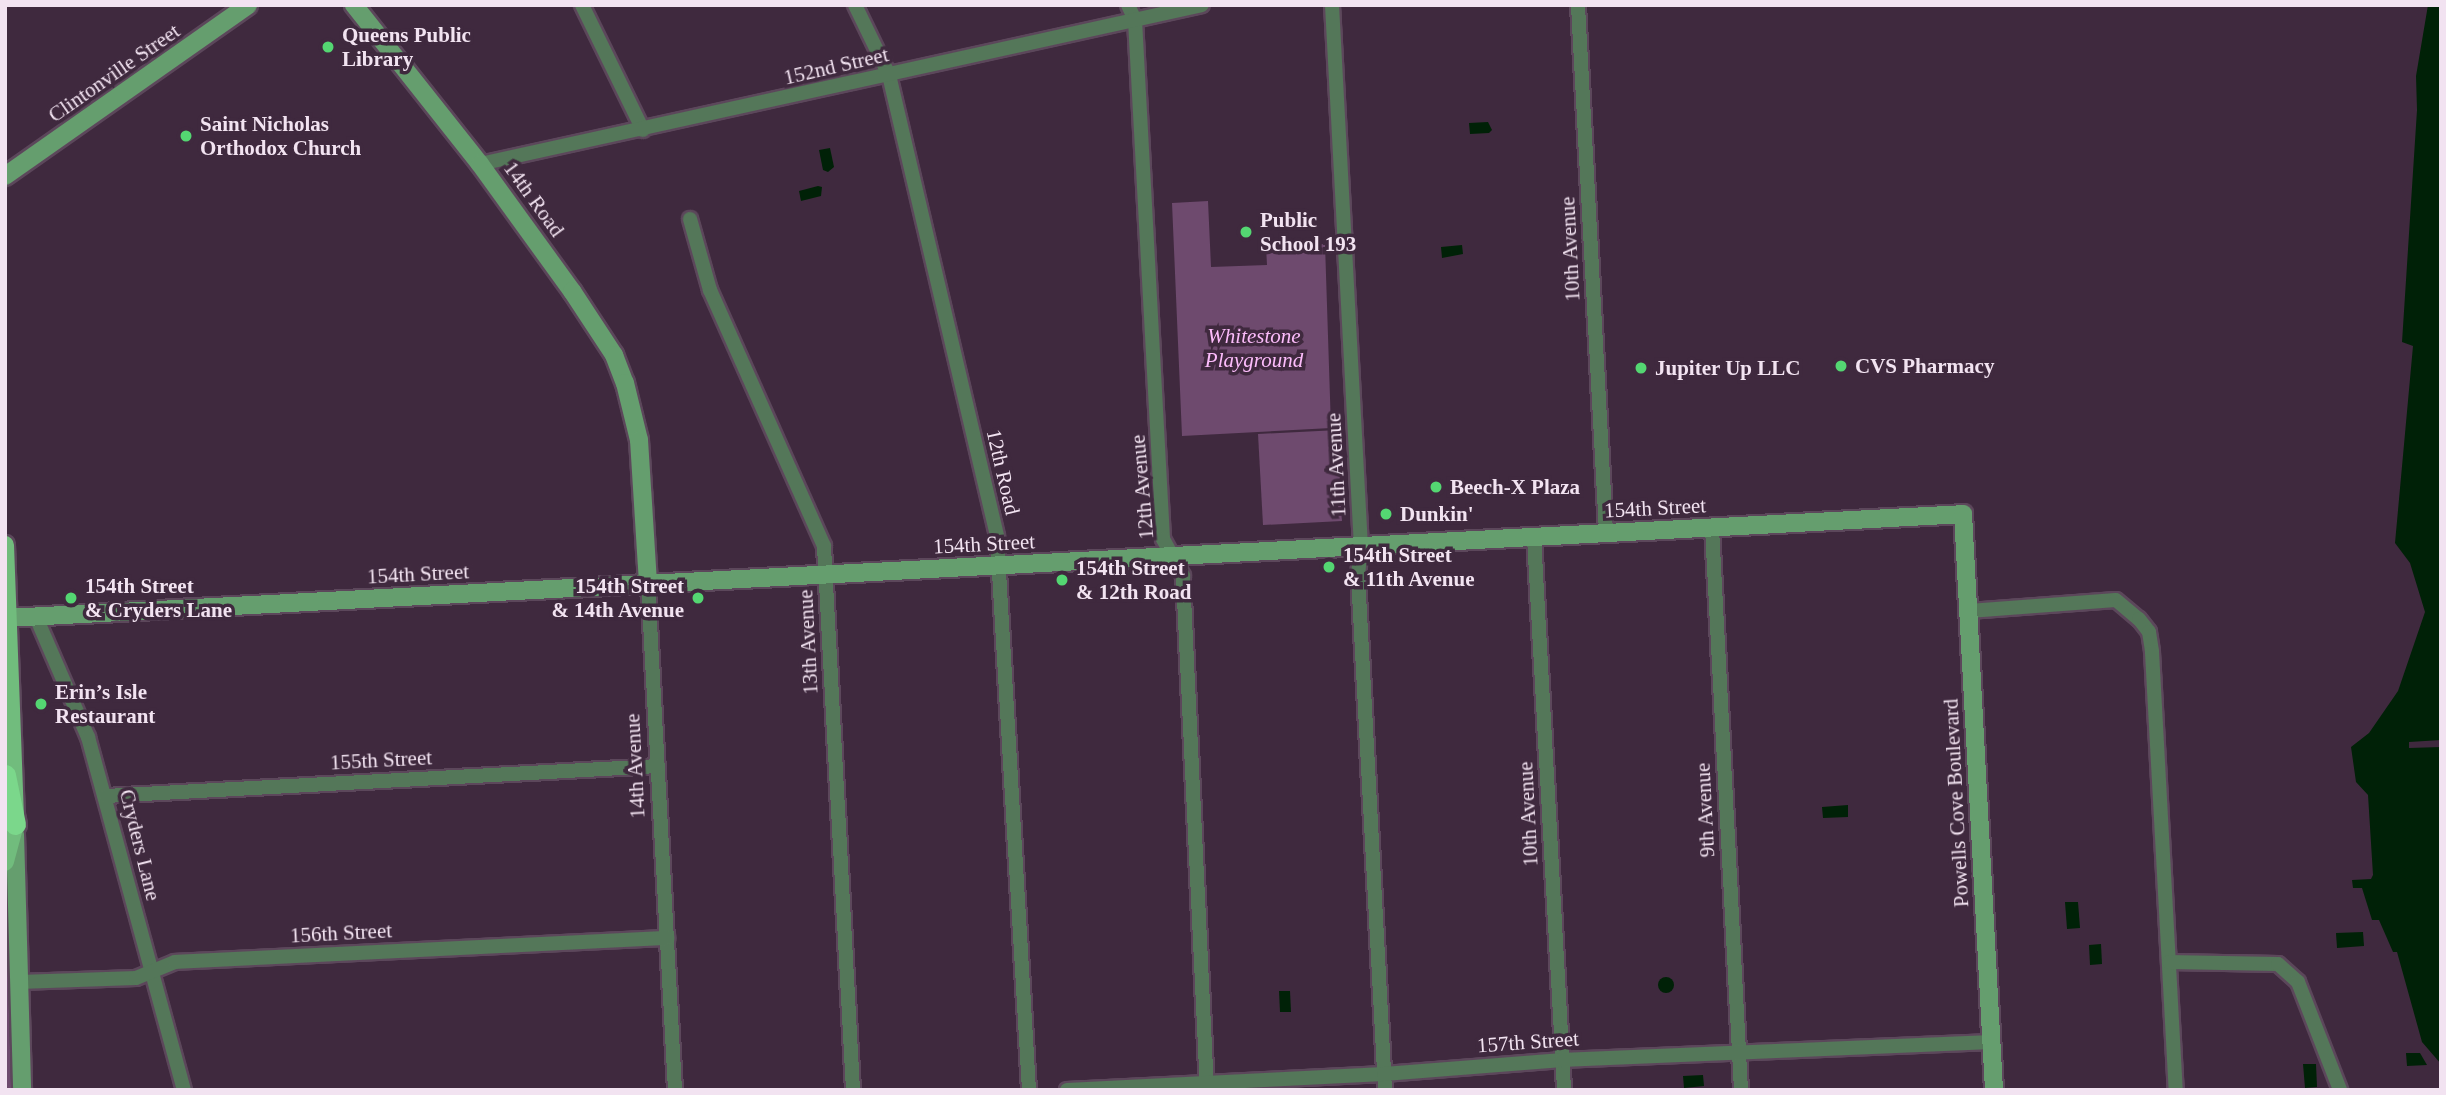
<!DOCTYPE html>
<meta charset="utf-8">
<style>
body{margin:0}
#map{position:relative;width:2446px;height:1095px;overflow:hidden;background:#3f293e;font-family:"Times New Roman",serif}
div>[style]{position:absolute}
.green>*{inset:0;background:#6e4a6e}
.water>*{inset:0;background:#002107}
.round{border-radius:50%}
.pier>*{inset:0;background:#3f293e}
.roads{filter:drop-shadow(2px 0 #5c475b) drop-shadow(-2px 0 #5c475b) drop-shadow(0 2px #5c475b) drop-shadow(0 -2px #5c475b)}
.street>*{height:14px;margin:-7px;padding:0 7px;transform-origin:7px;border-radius:7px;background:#547759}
.secondary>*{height:18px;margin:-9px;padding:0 9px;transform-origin:9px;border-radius:9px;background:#659e6e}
.primary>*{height:18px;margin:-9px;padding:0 9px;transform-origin:9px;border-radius:9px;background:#71bc7d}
.highway>*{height:21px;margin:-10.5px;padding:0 10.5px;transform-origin:10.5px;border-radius:10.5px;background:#7bd78b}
.dots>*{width:19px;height:19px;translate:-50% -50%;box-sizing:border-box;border:4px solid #3f293e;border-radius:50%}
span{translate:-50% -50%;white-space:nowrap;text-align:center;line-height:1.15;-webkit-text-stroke:7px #3f293e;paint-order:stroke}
.poi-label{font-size:21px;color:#f2e3f1;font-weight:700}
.left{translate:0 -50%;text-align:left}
.right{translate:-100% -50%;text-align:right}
.street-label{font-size:21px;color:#f2e3f1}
.park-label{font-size:21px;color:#fcbcfb;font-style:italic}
.frame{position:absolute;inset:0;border:7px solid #f2e3f1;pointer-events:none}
</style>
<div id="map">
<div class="green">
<div style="clip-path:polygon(1208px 201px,1211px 267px,1267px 265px,1266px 247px,1325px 244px,1331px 428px,1182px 436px,1172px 203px)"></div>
<div style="clip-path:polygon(1338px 430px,1342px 521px,1263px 525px,1258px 434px)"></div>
<div style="clip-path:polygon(8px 932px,12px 1090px,5px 1090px,5px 933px)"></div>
</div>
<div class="water">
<div style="clip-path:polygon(2428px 5px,2441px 5px,2441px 1064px,2422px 1042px,2397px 952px,2393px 952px,2379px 920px,2372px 920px,2362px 888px,2353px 888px,2352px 880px,2371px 879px,2373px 875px,2368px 795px,2356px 782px,2351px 747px,2369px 733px,2398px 691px,2425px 612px,2410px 563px,2395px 543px,2413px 346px,2402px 342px,2417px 110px,2416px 76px)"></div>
<div style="clip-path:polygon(1488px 122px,1492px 130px,1489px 133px,1470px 134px,1469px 123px)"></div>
<div style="clip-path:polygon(830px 148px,834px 167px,828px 172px,823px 170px,819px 150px)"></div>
<div style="clip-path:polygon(818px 186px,822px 187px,821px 196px,801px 201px,799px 191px)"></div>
<div style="clip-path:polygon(1462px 245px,1463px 254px,1442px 258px,1441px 247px)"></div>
<div style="clip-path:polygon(1848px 805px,1848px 817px,1823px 818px,1822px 807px)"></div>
<div style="clip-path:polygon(2065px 902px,2078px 902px,2080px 928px,2067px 929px)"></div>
<div style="clip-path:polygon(2363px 932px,2364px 946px,2337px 948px,2336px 933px)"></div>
<div style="clip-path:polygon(2101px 944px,2102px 964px,2090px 965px,2089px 945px)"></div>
<div class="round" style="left:1658px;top:977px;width:16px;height:16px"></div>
<div style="clip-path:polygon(1279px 991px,1290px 991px,1291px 1012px,1280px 1012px)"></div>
<div style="clip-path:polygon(2406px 1053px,2420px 1053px,2427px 1065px,2407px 1066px)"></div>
<div style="clip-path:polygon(2303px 1064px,2316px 1064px,2317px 1087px,2305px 1088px)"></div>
<div style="clip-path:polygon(1703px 1075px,1704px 1086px,1684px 1088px,1683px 1076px)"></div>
</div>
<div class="pier">
<div style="clip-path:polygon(2441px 740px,2441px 747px,2409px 748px,2409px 742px)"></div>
</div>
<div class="roads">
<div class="street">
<div style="left:582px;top:5px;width:139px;rotate:64deg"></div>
<div style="left:855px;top:5px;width:78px;rotate:64.1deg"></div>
<div style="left:889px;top:75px;width:474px;rotate:76.8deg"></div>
<div style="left:997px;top:537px;width:554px;rotate:86.69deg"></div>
<div style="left:1128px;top:5px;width:17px;rotate:65deg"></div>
<div style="left:1135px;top:20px;width:520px;rotate:86.91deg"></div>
<div style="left:1163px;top:539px;width:42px;rotate:61.6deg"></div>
<div style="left:1183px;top:576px;width:515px;rotate:87.33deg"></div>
<div style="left:1332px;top:5px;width:543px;rotate:86.94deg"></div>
<div style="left:1361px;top:547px;width:28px;rotate:96deg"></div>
<div style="left:1358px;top:575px;width:516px;rotate:87deg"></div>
<div style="left:1578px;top:5px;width:529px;rotate:86.96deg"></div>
<div style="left:480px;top:164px;width:739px;rotate:-12.42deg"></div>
<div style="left:690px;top:219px;width:74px;rotate:74.3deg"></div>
<div style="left:710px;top:290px;width:280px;rotate:66deg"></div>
<div style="left:824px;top:546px;width:545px;rotate:86.95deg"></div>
<div style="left:1712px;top:528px;width:563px;rotate:87.05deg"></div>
<div style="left:1534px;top:537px;width:554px;rotate:86.89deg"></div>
<div style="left:648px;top:585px;width:506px;rotate:86.94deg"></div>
<div style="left:1969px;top:611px;width:147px;rotate:-4.3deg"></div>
<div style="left:2116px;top:600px;width:30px;rotate:40deg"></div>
<div style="left:2139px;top:619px;width:16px;rotate:52deg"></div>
<div style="left:2149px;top:632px;width:20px;rotate:81deg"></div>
<div style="left:2152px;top:652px;width:439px;rotate:86.9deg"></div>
<div style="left:36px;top:617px;width:131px;rotate:66.6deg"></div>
<div style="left:88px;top:737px;width:366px;rotate:74.8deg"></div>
<div style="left:106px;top:796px;width:553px;rotate:-3.11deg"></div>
<div style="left:2169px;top:962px;width:109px;rotate:1.1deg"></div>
<div style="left:2278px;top:964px;width:27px;rotate:42deg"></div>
<div style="left:2298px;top:982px;width:116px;rotate:68.7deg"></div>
<div style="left:19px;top:982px;width:117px;rotate:-2deg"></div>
<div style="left:136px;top:978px;width:42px;rotate:-22.3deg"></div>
<div style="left:175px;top:962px;width:493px;rotate:-2.8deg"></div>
<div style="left:1067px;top:1090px;width:317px;rotate:-2.9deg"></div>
<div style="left:1384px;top:1074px;width:179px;rotate:-4.5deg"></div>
<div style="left:1562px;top:1060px;width:429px;rotate:-2.4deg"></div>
</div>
<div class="secondary">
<div style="left:354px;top:5px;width:203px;rotate:51.6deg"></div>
<div style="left:480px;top:164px;width:157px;rotate:54.1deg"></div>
<div style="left:572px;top:291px;width:77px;rotate:56.7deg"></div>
<div style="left:614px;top:355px;width:30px;rotate:69deg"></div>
<div style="left:625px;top:383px;width:59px;rotate:76.2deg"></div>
<div style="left:639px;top:440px;width:145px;rotate:86.4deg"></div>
<div style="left:5px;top:176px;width:297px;rotate:-35.1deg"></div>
<div style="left:7px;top:618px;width:1959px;rotate:-3.04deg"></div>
<div style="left:1963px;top:514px;width:577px;rotate:86.92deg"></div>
<div style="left:15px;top:834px;width:256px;rotate:88.4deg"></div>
</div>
<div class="primary">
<div style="left:5px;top:545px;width:279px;rotate:87.9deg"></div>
<div style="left:15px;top:824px;width:39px;rotate:105deg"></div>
</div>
<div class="highway">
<div style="left:5px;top:775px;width:50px;rotate:78.5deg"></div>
</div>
</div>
<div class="dots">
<div style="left:328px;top:47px;background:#54d672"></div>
<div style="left:186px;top:136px;background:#54d672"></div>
<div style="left:1246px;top:232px;background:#54d672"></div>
<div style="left:1841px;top:366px;background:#54d672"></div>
<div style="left:1641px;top:368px;background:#54d672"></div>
<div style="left:1436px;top:487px;background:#54d672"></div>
<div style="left:1386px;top:514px;background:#54d672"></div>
<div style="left:1329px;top:567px;background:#54d672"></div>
<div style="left:1062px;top:580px;background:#54d672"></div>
<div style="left:71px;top:598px;background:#54d672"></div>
<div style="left:698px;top:598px;background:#54d672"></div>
<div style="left:41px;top:704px;background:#54d672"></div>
</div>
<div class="poi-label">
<span class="left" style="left:342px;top:47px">Queens Public<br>Library</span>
<span class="left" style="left:200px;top:136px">Saint Nicholas<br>Orthodox Church</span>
<span class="left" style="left:1260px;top:232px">Public<br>School 193</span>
<span class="left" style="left:1855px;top:366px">CVS Pharmacy</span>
<span class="left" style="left:1655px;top:368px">Jupiter Up LLC</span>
<span class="left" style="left:1450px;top:487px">Beech-X Plaza</span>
<span class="left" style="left:1400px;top:514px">Dunkin'</span>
<span class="left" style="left:1343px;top:567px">154th Street<br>&amp; 11th Avenue</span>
<span class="left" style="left:1076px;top:580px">154th Street<br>&amp; 12th Road</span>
<span class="left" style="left:85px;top:598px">154th Street<br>&amp; Cryders Lane</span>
<span class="right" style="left:684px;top:598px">154th Street<br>&amp; 14th Avenue</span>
<span class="left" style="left:55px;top:704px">Erin’s Isle<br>Restaurant</span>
</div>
<div class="street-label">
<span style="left:836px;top:66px;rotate:-13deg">152nd Street</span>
<span style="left:114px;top:73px;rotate:-35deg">Clintonville Street</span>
<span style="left:534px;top:199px;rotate:54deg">14th Road</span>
<span style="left:1570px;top:249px;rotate:-93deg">10th Avenue</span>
<span style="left:1336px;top:465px;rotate:-93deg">11th Avenue</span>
<span style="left:1003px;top:472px;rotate:77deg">12th Road</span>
<span style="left:1142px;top:487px;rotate:-95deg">12th Avenue</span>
<span style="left:1655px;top:508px;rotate:-3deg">154th Street</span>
<span style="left:984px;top:544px;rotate:-3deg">154th Street</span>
<span style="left:418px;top:574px;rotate:-3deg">154th Street</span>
<span style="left:808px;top:642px;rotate:-93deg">13th Avenue</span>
<span style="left:381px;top:760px;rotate:-3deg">155th Street</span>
<span style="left:635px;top:766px;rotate:-93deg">14th Avenue</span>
<span style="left:1956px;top:803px;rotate:-93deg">Powells Cove Boulevard</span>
<span style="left:1705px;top:810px;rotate:-93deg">9th Avenue</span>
<span style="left:1528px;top:814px;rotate:-93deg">10th Avenue</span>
<span style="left:140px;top:845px;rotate:76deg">Cryders Lane</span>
<span style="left:341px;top:933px;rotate:-3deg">156th Street</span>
<span style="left:1528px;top:1042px;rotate:-4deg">157th Street</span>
</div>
<div class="park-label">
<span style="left:1254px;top:348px">Whitestone<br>Playground</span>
</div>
<div class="frame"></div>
</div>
